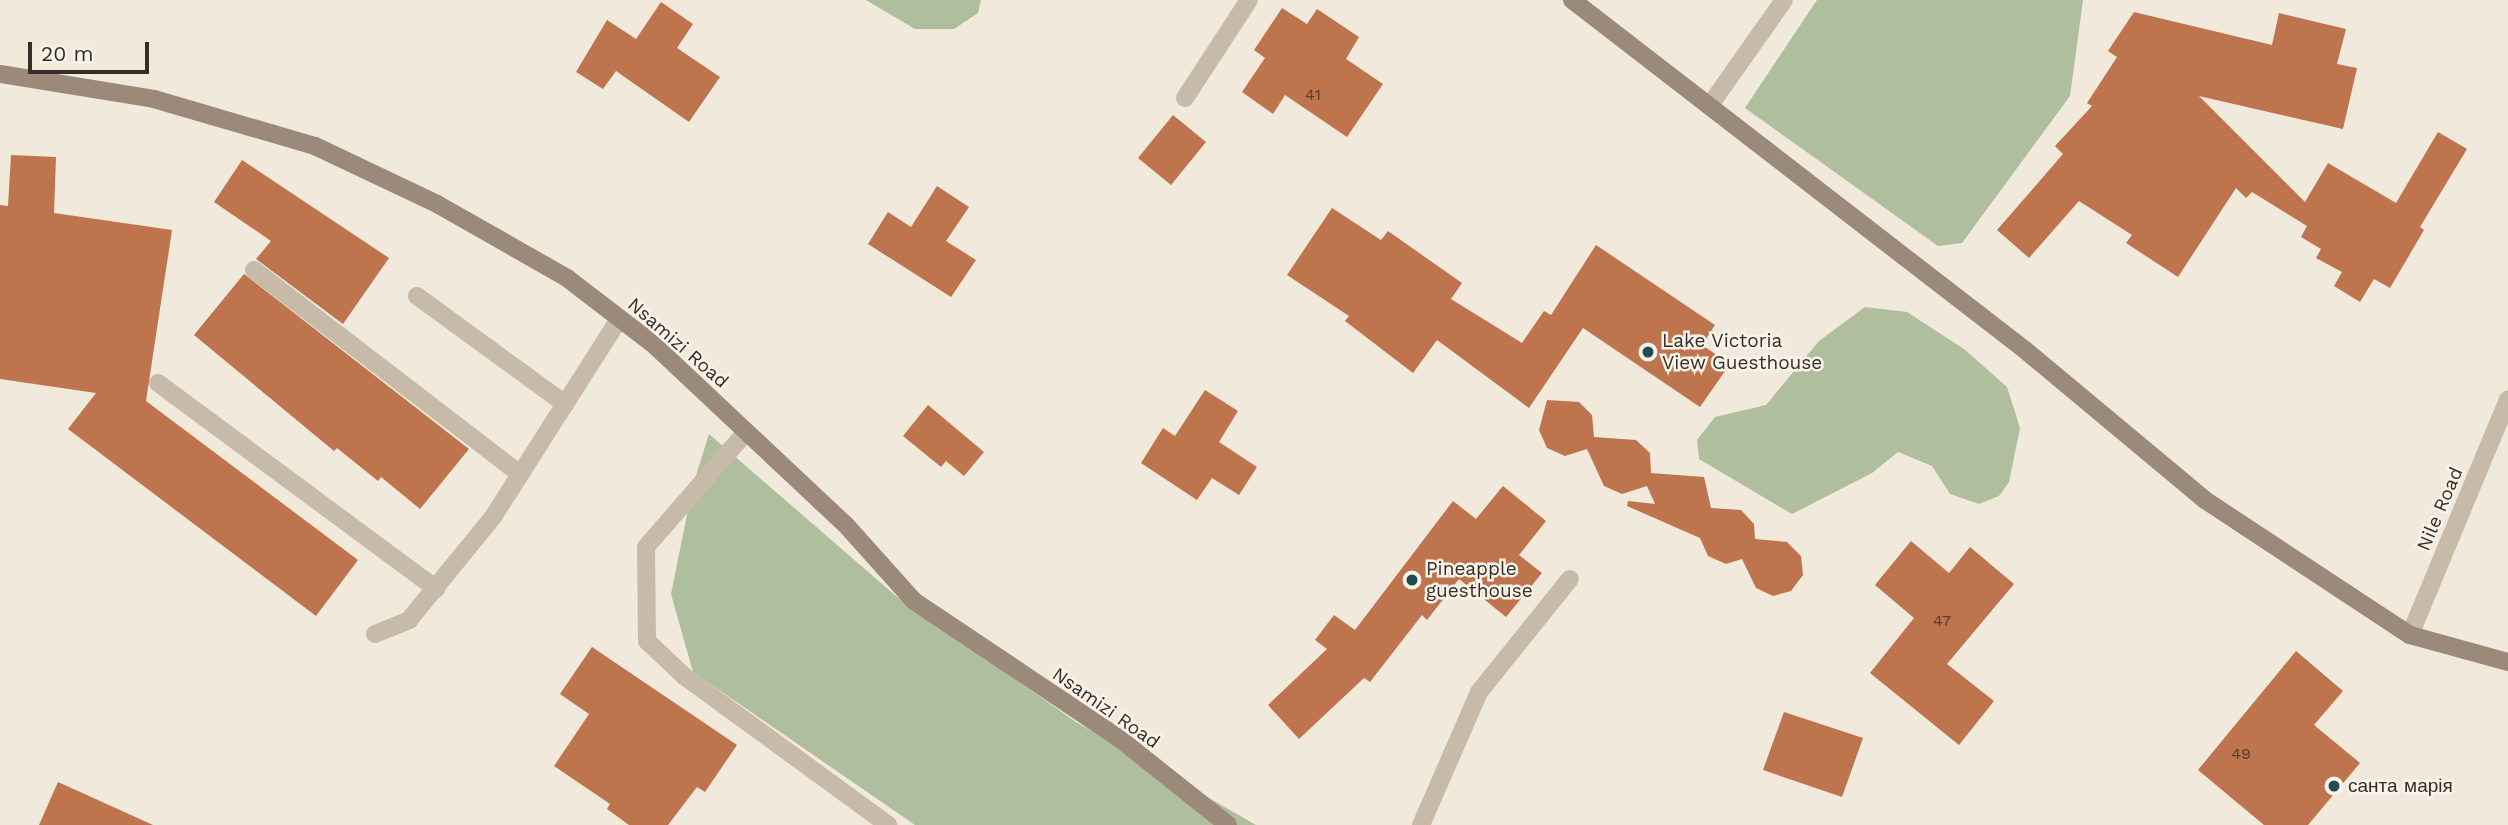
<!DOCTYPE html>
<meta charset="utf-8">
<style>
body{margin:0}
#map{position:relative;width:2508px;height:825px;overflow:hidden;background:#f0e9dc;font-family:"Work Sans",sans-serif}
div>[style]{position:absolute}
.green>*{inset:0;background:#afbe9d}
.building>*{inset:0;background:#be744c}
.lane>*{height:18px;margin:-9px;padding:0 9px;transform-origin:9px;border-radius:9px;background:#c7baa8}
.street>*{height:18px;margin:-9px;padding:0 9px;transform-origin:9px;border-radius:9px;background:#c7baa8}
.secondary>*{height:18px;margin:-9px;padding:0 9px;transform-origin:9px;border-radius:9px;background:#9b897a}
.dots>*{width:19px;height:19px;translate:-50% -50%;box-sizing:border-box;border:4px solid #f8f2e8;border-radius:50%}
span{translate:-50% -50%;white-space:nowrap;text-align:center;line-height:1.15;-webkit-text-stroke:5px #f8f2e8;paint-order:stroke}
.number-label{font-size:16px;color:#573f31}
.number-label span{-webkit-text-stroke-width:0}
.poi-label{font-size:19px;color:#352d28}
.left{translate:0 -50%;text-align:left}
.street-label{font-size:19px;color:#352d28}
.scale{position:absolute;left:28px;top:42px;width:121px;height:32px;box-sizing:border-box;border:4px solid #352d28;border-top:0;padding-left:9px;font-size:21px;line-height:24px;white-space:nowrap;color:#352d28;-webkit-text-stroke:5px #f8f2e8;paint-order:stroke}
</style>
<div id="map">
<div class="green">
<div style="clip-path:polygon(866px 0,981px 0,978px 13px,954px 29px,915px 29px)"></div>
<div style="clip-path:polygon(1817px 0,2083px 0,2070px 96px,1962px 243px,1938px 246px,1745px 108px)"></div>
<div style="clip-path:polygon(1865px 307px,1907px 312px,1964px 349px,2007px 387px,2020px 428px,2009px 482px,1999px 496px,1979px 504px,1950px 494px,1932px 466px,1898px 452px,1872px 473px,1792px 514px,1699px 459px,1697px 440px,1715px 417px,1766px 405px,1819px 341px)"></div>
<div style="clip-path:polygon(709px 434px,896px 596px,1076px 722px,1256px 825px,915px 825px,693px 672px,671px 594px,693px 485px)"></div>
</div>
<div class="building">
<div style="clip-path:polygon(661px 2px,693px 24px,677px 48px,720px 77px,689px 122px,616px 71px,603px 89px,576px 72px,607px 20px,636px 39px)"></div>
<div style="clip-path:polygon(1282px 8px,1307px 24px,1317px 9px,1359px 37px,1346px 59px,1383px 84px,1347px 137px,1285px 95px,1273px 114px,1242px 92px,1265px 58px,1254px 50px)"></div>
<div style="clip-path:polygon(2134px 12px,2272px 45px,2279px 13px,2346px 29px,2337px 64px,2357px 68px,2343px 129px,2199px 96px,2305px 202px,2328px 163px,2396px 203px,2438px 132px,2467px 149px,2420px 227px,2424px 230px,2390px 288px,2374px 279px,2360px 302px,2334px 286px,2342px 272px,2316px 258px,2321px 249px,2301px 237px,2307px 226px,2252px 192px,2246px 198px,2236px 188px,2178px 277px,2126px 243px,2132px 235px,2079px 201px,2029px 258px,1997px 230px,2063px 154px,2055px 146px,2092px 106px,2087px 103px,2117px 57px,2108px 51px)"></div>
<div style="clip-path:polygon(1173px 115px,1206px 142px,1171px 185px,1138px 158px)"></div>
<div style="clip-path:polygon(11px 155px,56px 157px,54px 213px,172px 230px,146px 401px,358px 560px,316px 616px,68px 429px,96px 393px,0 379px,0 205px,8px 206px)"></div>
<div style="clip-path:polygon(242px 160px,389px 258px,343px 324px,256px 259px,271px 241px,214px 202px)"></div>
<div style="clip-path:polygon(937px 186px,969px 207px,946px 241px,976px 260px,951px 297px,868px 244px,888px 212px,911px 227px)"></div>
<div style="clip-path:polygon(1332px 208px,1381px 240px,1388px 231px,1462px 283px,1451px 299px,1522px 343px,1544px 311px,1551px 315px,1596px 245px,1715px 325px,1702px 345px,1730px 364px,1700px 407px,1583px 328px,1529px 408px,1437px 340px,1413px 373px,1345px 321px,1349px 316px,1287px 275px)"></div>
<div style="clip-path:polygon(244px 274px,469px 449px,420px 509px,381px 477px,378px 481px,337px 448px,334px 451px,194px 335px)"></div>
<div style="clip-path:polygon(1205px 390px,1238px 411px,1219px 442px,1257px 467px,1239px 495px,1212px 478px,1197px 500px,1141px 463px,1163px 428px,1175px 436px)"></div>
<div style="clip-path:polygon(1547px 400px,1579px 402px,1592px 415px,1594px 437px,1636px 440px,1650px 453px,1651px 473px,1704px 477px,1711px 508px,1741px 510px,1754px 524px,1755px 539px,1787px 542px,1801px 556px,1803px 575px,1791px 591px,1773px 596px,1756px 588px,1742px 559px,1726px 564px,1708px 556px,1700px 538px,1627px 506px,1628px 501px,1655px 504px,1647px 486px,1622px 494px,1604px 486px,1587px 449px,1565px 456px,1547px 448px,1539px 430px)"></div>
<div style="clip-path:polygon(928px 405px,984px 452px,964px 476px,946px 461px,941px 467px,903px 436px)"></div>
<div style="clip-path:polygon(1503px 486px,1546px 521px,1519px 555px,1542px 573px,1506px 617px,1459px 579px,1427px 620px,1422px 615px,1370px 682px,1364px 678px,1299px 739px,1268px 705px,1327px 649px,1315px 640px,1334px 615px,1355px 630px,1453px 501px,1476px 519px)"></div>
<div style="clip-path:polygon(1911px 541px,1949px 573px,1970px 547px,2014px 584px,1947px 664px,1994px 701px,1959px 745px,1870px 673px,1914px 618px,1875px 585px)"></div>
<div style="clip-path:polygon(592px 647px,737px 745px,705px 792px,697px 787px,668px 825px,629px 825px,607px 809px,610px 804px,554px 766px,589px 714px,560px 694px)"></div>
<div style="clip-path:polygon(2296px 651px,2343px 691px,2314px 725px,2360px 763px,2308px 825px,2264px 825px,2198px 770px)"></div>
<div style="clip-path:polygon(1784px 712px,1863px 738px,1842px 797px,1763px 770px)"></div>
<div style="clip-path:polygon(58px 782px,78px 791px,153px 825px,39px 825px)"></div>
</div>
<div class="lane">
<div style="left:1185px;top:98px;width:117px;rotate:-56.9deg"></div>
<div style="left:254px;top:270px;width:335px;rotate:37.5deg"></div>
<div style="left:417px;top:296px;width:183px;rotate:36.1deg"></div>
<div style="left:158px;top:383px;width:346px;rotate:36.5deg"></div>
<div style="left:375px;top:634px;width:37px;rotate:-22deg"></div>
<div style="left:409px;top:620px;width:133px;rotate:-50.8deg"></div>
<div style="left:493px;top:517px;width:235px;rotate:-57.5deg"></div>
<div style="left:1421px;top:825px;width:145px;rotate:-66.4deg"></div>
<div style="left:1479px;top:692px;width:145px;rotate:-51.2deg"></div>
</div>
<div class="street">
<div style="left:1710px;top:105px;width:128px;rotate:-54.8deg"></div>
<div style="left:746px;top:432px;width:152px;rotate:131deg"></div>
<div style="left:646px;top:547px;width:94px;rotate:89.4deg"></div>
<div style="left:647px;top:641px;width:51px;rotate:43.4deg"></div>
<div style="left:684px;top:676px;width:253px;rotate:36.1deg"></div>
<div style="left:2410px;top:635px;width:255px;rotate:-67.4deg"></div>
</div>
<div class="secondary">
<div style="left:1572px;top:0;width:572px;rotate:37.69deg"></div>
<div style="left:2025px;top:350px;width:234px;rotate:39.8deg"></div>
<div style="left:2205px;top:500px;width:245px;rotate:33.4deg"></div>
<div style="left:2410px;top:635px;width:102px;rotate:15.4deg"></div>
<div style="left:0;top:74px;width:156px;rotate:9.2deg"></div>
<div style="left:154px;top:99px;width:168px;rotate:16.3deg"></div>
<div style="left:315px;top:146px;width:135px;rotate:25.4deg"></div>
<div style="left:437px;top:204px;width:150px;rotate:29.6deg"></div>
<div style="left:567px;top:278px;width:108px;rotate:37.5deg"></div>
<div style="left:653px;top:344px;width:263px;rotate:43.2deg"></div>
<div style="left:845px;top:524px;width:103px;rotate:48.1deg"></div>
<div style="left:914px;top:601px;width:248px;rotate:33.8deg"></div>
<div style="left:1120px;top:739px;width:138px;rotate:38.5deg"></div>
</div>
<div class="dots">
<div style="left:1648px;top:352px;background:#204b53"></div>
<div style="left:1412px;top:580px;background:#204b53"></div>
<div style="left:2334px;top:786px;background:#204b53"></div>
</div>
<div class="number-label">
<span style="left:1313px;top:95px">41</span>
<span style="left:1942px;top:621px">47</span>
<span style="left:2241px;top:754px">49</span>
</div>
<div class="poi-label">
<span class="left" style="left:1662px;top:352px">Lake Victoria<br>View Guesthouse</span>
<span class="left" style="left:1426px;top:580px">Pineapple<br>guesthouse</span>
<span class="left" style="left:2348px;top:786px">санта марія</span>
</div>
<div class="street-label">
<span style="left:678px;top:343px;rotate:41deg">Nsamizi Road</span>
<span style="left:2440px;top:509px;rotate:-67deg">Nile Road</span>
<span style="left:1106px;top:708px;rotate:35deg">Nsamizi Road</span>
</div>
<div class="scale">20 m</div>
</div>
